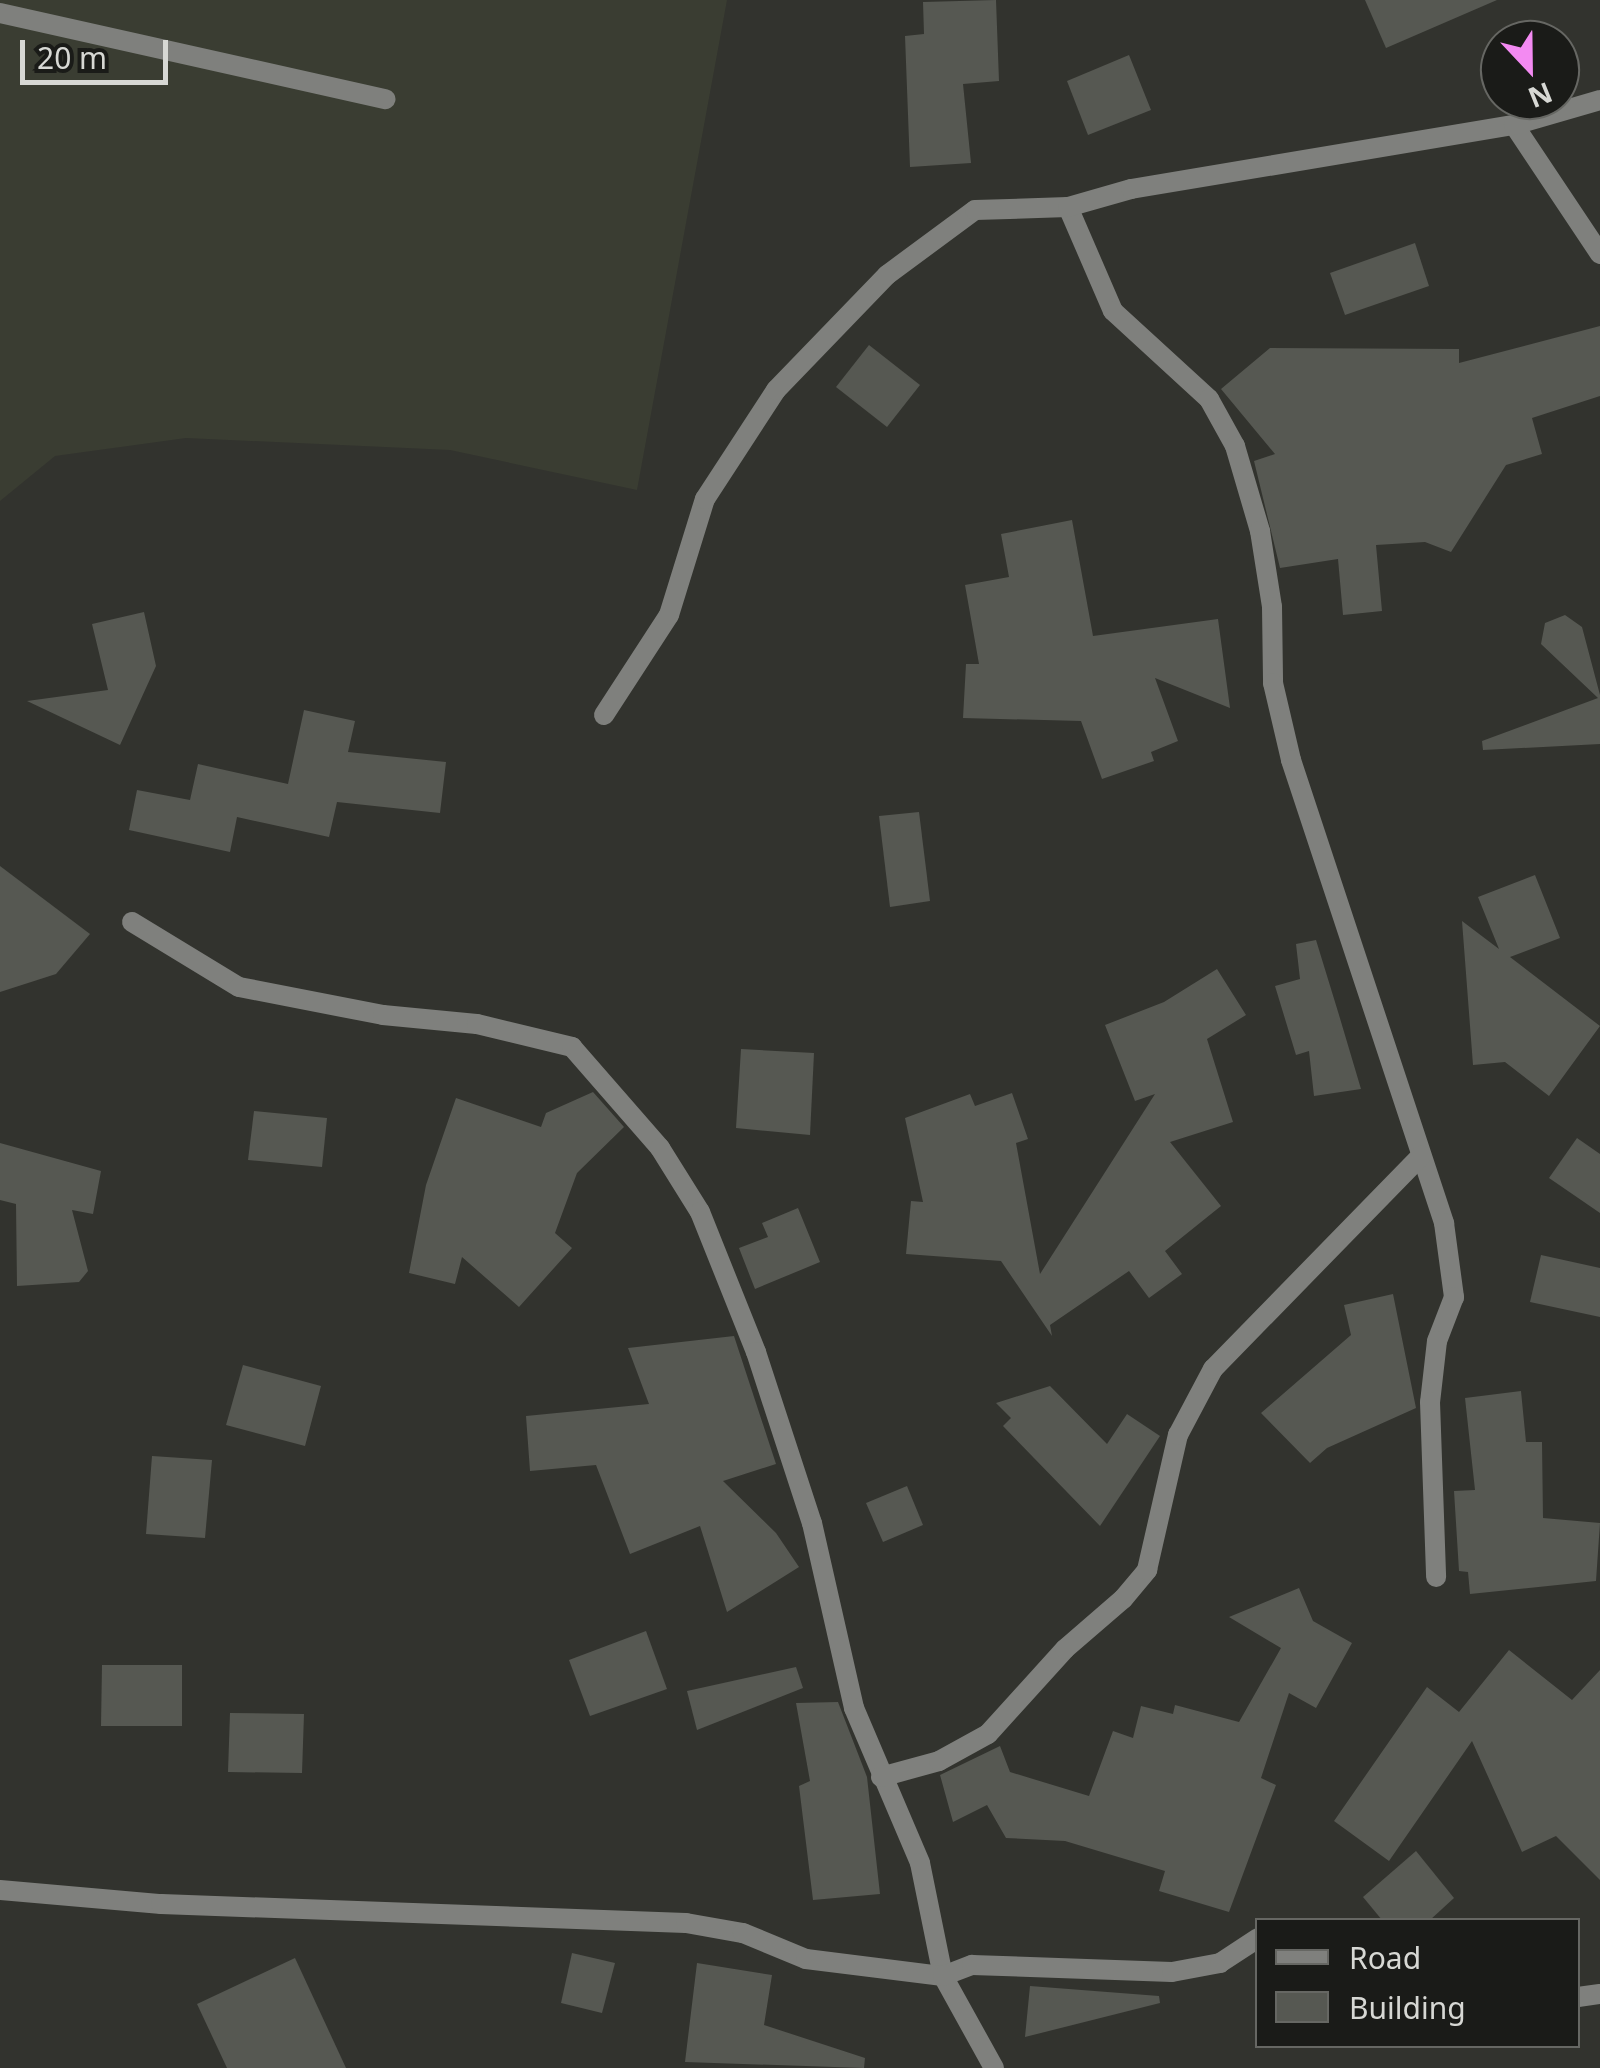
<!DOCTYPE html>
<style>
body{margin:0}
#map{position:relative;width:1600px;height:2068px;overflow:hidden;background:#32332e;font-family:"Noto Sans",sans-serif}
div>[style]{position:absolute}
.built>*{inset:0;background:#3a3d32}
.building>*{inset:0;background:#565852}
.minor>*{height:20px;margin:-10px;padding:0 10px;transform-origin:10px;border-radius:10px;background:#7f807d}
.tertiary>*{height:20px;margin:-10px;padding:0 10px;transform-origin:10px;border-radius:10px;background:#7f807d}
span{translate:-50% -50%;white-space:nowrap;text-align:center;line-height:1.15;-webkit-text-stroke:10px #1a1b18;paint-order:stroke}
.legend{position:absolute;left:1255px;top:1918px;width:325px;height:130px;box-sizing:border-box;background:#1a1b18;border:2px solid #666763;margin:0;padding:12px 18px;list-style:none;font-size:30px;color:#d7d8d4}
.legend li{display:flex;align-items:center;gap:20px;height:50px}
.legend b{width:50px;border:2px solid #666763}
.north{position:absolute;left:1480px;top:20px;width:100px;height:100px;box-sizing:border-box;background:#1a1b18;border:2px solid #666763;border-radius:50%;rotate:158deg;font-size:28px;font-weight:700;line-height:40px;text-align:center;color:#d7d8d4}
.north::after{content:'';display:block;margin:auto;width:35px;height:45px;background:#f38af2;clip-path:polygon(50% 0,100% 100%,50% 72%,0 100%)}
.scale{position:absolute;left:20px;top:40px;width:148px;height:45px;box-sizing:border-box;border:5px solid #d7d8d4;border-top:0;padding-left:12px;font-size:30px;line-height:35px;white-space:nowrap;color:#d7d8d4;-webkit-text-stroke:8px #1a1b18;paint-order:stroke}
</style>
<div id="map">
<div class="built">
<div style="clip-path:polygon(0 0,727px 0,637px 490px,450px 450px,186px 438px,55px 456px,0 501px)"></div>
</div>
<div class="building">
<div style="clip-path:polygon(996px 0,999px 81px,963px 84px,971px 163px,910px 167px,905px 36px,924px 34px,923px 2px)"></div>
<div style="clip-path:polygon(1365px 0,1497px 0,1386px 48px)"></div>
<div style="clip-path:polygon(1129px 55px,1151px 110px,1088px 135px,1067px 81px)"></div>
<div style="clip-path:polygon(1415px 243px,1429px 286px,1345px 315px,1330px 273px)"></div>
<div style="clip-path:polygon(1600px 326px,1600px 396px,1532px 418px,1542px 454px,1506px 465px,1451px 552px,1425px 542px,1376px 545px,1382px 611px,1343px 615px,1338px 559px,1280px 568px,1254px 461px,1275px 454px,1221px 389px,1270px 348px,1459px 349px,1459px 363px)"></div>
<div style="clip-path:polygon(869px 345px,920px 385px,887px 427px,836px 387px)"></div>
<div style="clip-path:polygon(1072px 520px,1093px 636px,1218px 619px,1230px 708px,1155px 678px,1178px 741px,1151px 752px,1154px 761px,1102px 779px,1081px 721px,963px 718px,966px 664px,979px 664px,965px 585px,1009px 577px,1001px 534px)"></div>
<div style="clip-path:polygon(144px 612px,156px 666px,120px 745px,27px 701px,108px 690px,92px 624px)"></div>
<div style="clip-path:polygon(1565px 615px,1582px 627px,1600px 695px,1600px 744px,1483px 750px,1482px 741px,1598px 698px,1541px 644px,1545px 623px)"></div>
<div style="clip-path:polygon(304px 710px,355px 721px,348px 752px,446px 762px,440px 813px,337px 802px,329px 837px,237px 817px,230px 852px,129px 830px,137px 790px,190px 800px,198px 764px,288px 784px)"></div>
<div style="clip-path:polygon(919px 812px,930px 901px,890px 907px,879px 816px)"></div>
<div style="clip-path:polygon(0 866px,90px 934px,56px 974px,0 992px)"></div>
<div style="clip-path:polygon(1535px 875px,1560px 938px,1510px 957px,1600px 1026px,1549px 1096px,1505px 1062px,1473px 1065px,1462px 921px,1499px 949px,1478px 897px)"></div>
<div style="clip-path:polygon(1316px 940px,1339px 1015px,1361px 1089px,1314px 1096px,1309px 1051px,1296px 1055px,1275px 986px,1300px 979px,1296px 944px)"></div>
<div style="clip-path:polygon(1217px 969px,1246px 1015px,1207px 1039px,1233px 1122px,1170px 1142px,1221px 1206px,1165px 1251px,1182px 1274px,1149px 1298px,1129px 1271px,1050px 1325px,1052px 1336px,1001px 1261px,906px 1254px,911px 1201px,923px 1202px,905px 1118px,970px 1094px,975px 1106px,1012px 1093px,1028px 1139px,1016px 1143px,1040px 1274px,1155px 1094px,1135px 1101px,1105px 1025px,1164px 1002px)"></div>
<div style="clip-path:polygon(741px 1049px,814px 1053px,810px 1135px,736px 1128px)"></div>
<div style="clip-path:polygon(593px 1092px,624px 1127px,577px 1173px,555px 1233px,572px 1248px,519px 1307px,462px 1257px,455px 1284px,409px 1273px,426px 1185px,456px 1098px,541px 1127px,546px 1113px)"></div>
<div style="clip-path:polygon(254px 1111px,327px 1118px,322px 1167px,248px 1160px)"></div>
<div style="clip-path:polygon(1577px 1138px,1600px 1154px,1600px 1213px,1549px 1178px)"></div>
<div style="clip-path:polygon(0 1143px,101px 1171px,93px 1214px,72px 1210px,88px 1271px,79px 1282px,17px 1286px,16px 1204px,0 1200px)"></div>
<div style="clip-path:polygon(798px 1208px,820px 1262px,755px 1289px,739px 1248px,768px 1237px,762px 1223px)"></div>
<div style="clip-path:polygon(1541px 1255px,1600px 1268px,1600px 1317px,1530px 1302px)"></div>
<div style="clip-path:polygon(1393px 1294px,1416px 1408px,1327px 1448px,1310px 1463px,1261px 1413px,1351px 1335px,1344px 1305px)"></div>
<div style="clip-path:polygon(734px 1336px,776px 1464px,723px 1481px,776px 1533px,799px 1567px,727px 1612px,700px 1526px,630px 1554px,596px 1465px,530px 1471px,526px 1416px,649px 1404px,628px 1348px)"></div>
<div style="clip-path:polygon(243px 1365px,321px 1386px,305px 1446px,226px 1425px)"></div>
<div style="clip-path:polygon(1050px 1386px,1107px 1444px,1127px 1414px,1160px 1436px,1100px 1526px,1003px 1426px,1011px 1418px,996px 1403px)"></div>
<div style="clip-path:polygon(1521px 1391px,1526px 1442px,1542px 1442px,1543px 1518px,1600px 1523px,1596px 1581px,1470px 1594px,1468px 1572px,1459px 1571px,1454px 1491px,1475px 1490px,1465px 1398px)"></div>
<div style="clip-path:polygon(152px 1456px,212px 1460px,205px 1538px,146px 1534px)"></div>
<div style="clip-path:polygon(907px 1486px,923px 1525px,883px 1542px,866px 1503px)"></div>
<div style="clip-path:polygon(1299px 1588px,1313px 1621px,1352px 1643px,1316px 1708px,1289px 1693px,1261px 1778px,1276px 1785px,1229px 1912px,1159px 1891px,1165px 1871px,1065px 1841px,1006px 1838px,987px 1805px,953px 1822px,940px 1775px,1000px 1746px,1010px 1772px,1089px 1796px,1113px 1731px,1133px 1738px,1141px 1706px,1173px 1714px,1175px 1705px,1239px 1722px,1281px 1648px,1229px 1617px)"></div>
<div style="clip-path:polygon(646px 1631px,667px 1689px,590px 1716px,569px 1660px)"></div>
<div style="clip-path:polygon(1509px 1650px,1572px 1700px,1600px 1670px,1600px 1880px,1556px 1836px,1522px 1852px,1472px 1741px,1389px 1861px,1334px 1821px,1427px 1687px,1459px 1712px)"></div>
<div style="clip-path:polygon(102px 1665px,182px 1665px,182px 1726px,101px 1726px)"></div>
<div style="clip-path:polygon(796px 1667px,803px 1688px,697px 1730px,687px 1691px)"></div>
<div style="clip-path:polygon(838px 1702px,867px 1777px,880px 1894px,813px 1900px,799px 1786px,810px 1781px,796px 1703px)"></div>
<div style="clip-path:polygon(230px 1713px,304px 1714px,302px 1773px,228px 1772px)"></div>
<div style="clip-path:polygon(1416px 1851px,1454px 1898px,1430px 1920px,1382px 1920px,1363px 1897px)"></div>
<div style="clip-path:polygon(572px 1953px,615px 1963px,602px 2013px,561px 2003px)"></div>
<div style="clip-path:polygon(295px 1958px,346px 2068px,227px 2068px,197px 2004px)"></div>
<div style="clip-path:polygon(697px 1963px,772px 1975px,764px 2025px,865px 2058px,864px 2068px,685px 2062px)"></div>
<div style="clip-path:polygon(1030px 1986px,1159px 1996px,1160px 2003px,1025px 2037px)"></div>
</div>
<div class="minor">
<div style="left:1514px;top:125px;width:155px;rotate:56.3deg"></div>
<div style="left:1068px;top:207px;width:113px;rotate:66.6deg"></div>
<div style="left:1113px;top:311px;width:130px;rotate:42.5deg"></div>
<div style="left:1209px;top:399px;width:54px;rotate:61deg"></div>
<div style="left:1235px;top:446px;width:89px;rotate:73.6deg"></div>
<div style="left:1260px;top:531px;width:77px;rotate:81deg"></div>
<div style="left:1272px;top:607px;width:76px;rotate:89.2deg"></div>
<div style="left:1273px;top:683px;width:79px;rotate:76.8deg"></div>
<div style="left:1291px;top:760px;width:488px;rotate:71.7deg"></div>
<div style="left:1444px;top:1223px;width:75px;rotate:82.3deg"></div>
<div style="left:1454px;top:1297px;width:47px;rotate:111.1deg"></div>
<div style="left:1437px;top:1341px;width:61px;rotate:96.5deg"></div>
<div style="left:1430px;top:1402px;width:175px;rotate:88deg"></div>
<div style="left:132px;top:922px;width:125px;rotate:31.3deg"></div>
<div style="left:239px;top:987px;width:147px;rotate:11deg"></div>
<div style="left:383px;top:1015px;width:94px;rotate:5.5deg"></div>
<div style="left:477px;top:1024px;width:98px;rotate:13.6deg"></div>
<div style="left:572px;top:1047px;width:134px;rotate:48.9deg"></div>
<div style="left:660px;top:1148px;width:75px;rotate:58deg"></div>
<div style="left:700px;top:1212px;width:151px;rotate:68.2deg"></div>
<div style="left:756px;top:1352px;width:180px;rotate:71.9deg"></div>
<div style="left:812px;top:1523px;width:190px;rotate:77.2deg"></div>
<div style="left:854px;top:1708px;width:168px;rotate:66.9deg"></div>
<div style="left:920px;top:1863px;width:115px;rotate:78.5deg"></div>
<div style="left:943px;top:1976px;width:105px;rotate:61deg"></div>
<div style="left:881px;top:1777px;width:60px;rotate:-15.4deg"></div>
<div style="left:939px;top:1761px;width:56px;rotate:-28.9deg"></div>
<div style="left:988px;top:1734px;width:115px;rotate:-47.8deg"></div>
<div style="left:1065px;top:1649px;width:77px;rotate:-40.8deg"></div>
<div style="left:1123px;top:1599px;width:38px;rotate:-50deg"></div>
<div style="left:1147px;top:1570px;width:139px;rotate:-77.1deg"></div>
<div style="left:1178px;top:1435px;width:75px;rotate:-62.1deg"></div>
<div style="left:1213px;top:1369px;width:298px;rotate:-45.7deg"></div>
<div style="left:0;top:1890px;width:162px;rotate:5deg"></div>
<div style="left:161px;top:1904px;width:525px;rotate:2.07deg"></div>
<div style="left:686px;top:1923px;width:58px;rotate:10deg"></div>
<div style="left:743px;top:1933px;width:68px;rotate:22.4deg"></div>
<div style="left:806px;top:1959px;width:138px;rotate:7.1deg"></div>
<div style="left:943px;top:1976px;width:31px;rotate:-21deg"></div>
<div style="left:972px;top:1965px;width:200px;rotate:2deg"></div>
<div style="left:1172px;top:1972px;width:49px;rotate:-10.6deg"></div>
<div style="left:1220px;top:1963px;width:45px;rotate:-33.3deg"></div>
<div style="left:1578px;top:1997px;width:22px;rotate:-8deg"></div>
</div>
<div class="tertiary">
<div style="left:0;top:13px;width:395px;rotate:12.6deg"></div>
<div style="left:604px;top:715px;width:119px;rotate:-57deg"></div>
<div style="left:669px;top:615px;width:121px;rotate:-72.8deg"></div>
<div style="left:705px;top:499px;width:130px;rotate:-56.9deg"></div>
<div style="left:776px;top:390px;width:160px;rotate:-46deg"></div>
<div style="left:887px;top:275px;width:109px;rotate:-36.5deg"></div>
<div style="left:975px;top:210px;width:93px;rotate:-1.8deg"></div>
<div style="left:1068px;top:207px;width:66px;rotate:-15.9deg"></div>
<div style="left:1131px;top:189px;width:388px;rotate:-9.5deg"></div>
<div style="left:1514px;top:125px;width:90px;rotate:-16.2deg"></div>
</div>
<ul class="legend">
<li><b style="height:12px;background:#7f807d"></b>Road</li>
<li><b style="height:28px;background:#565852"></b>Building</li>
</ul>
<div class="north">N</div>
<div class="scale">20 m</div>
</div>
